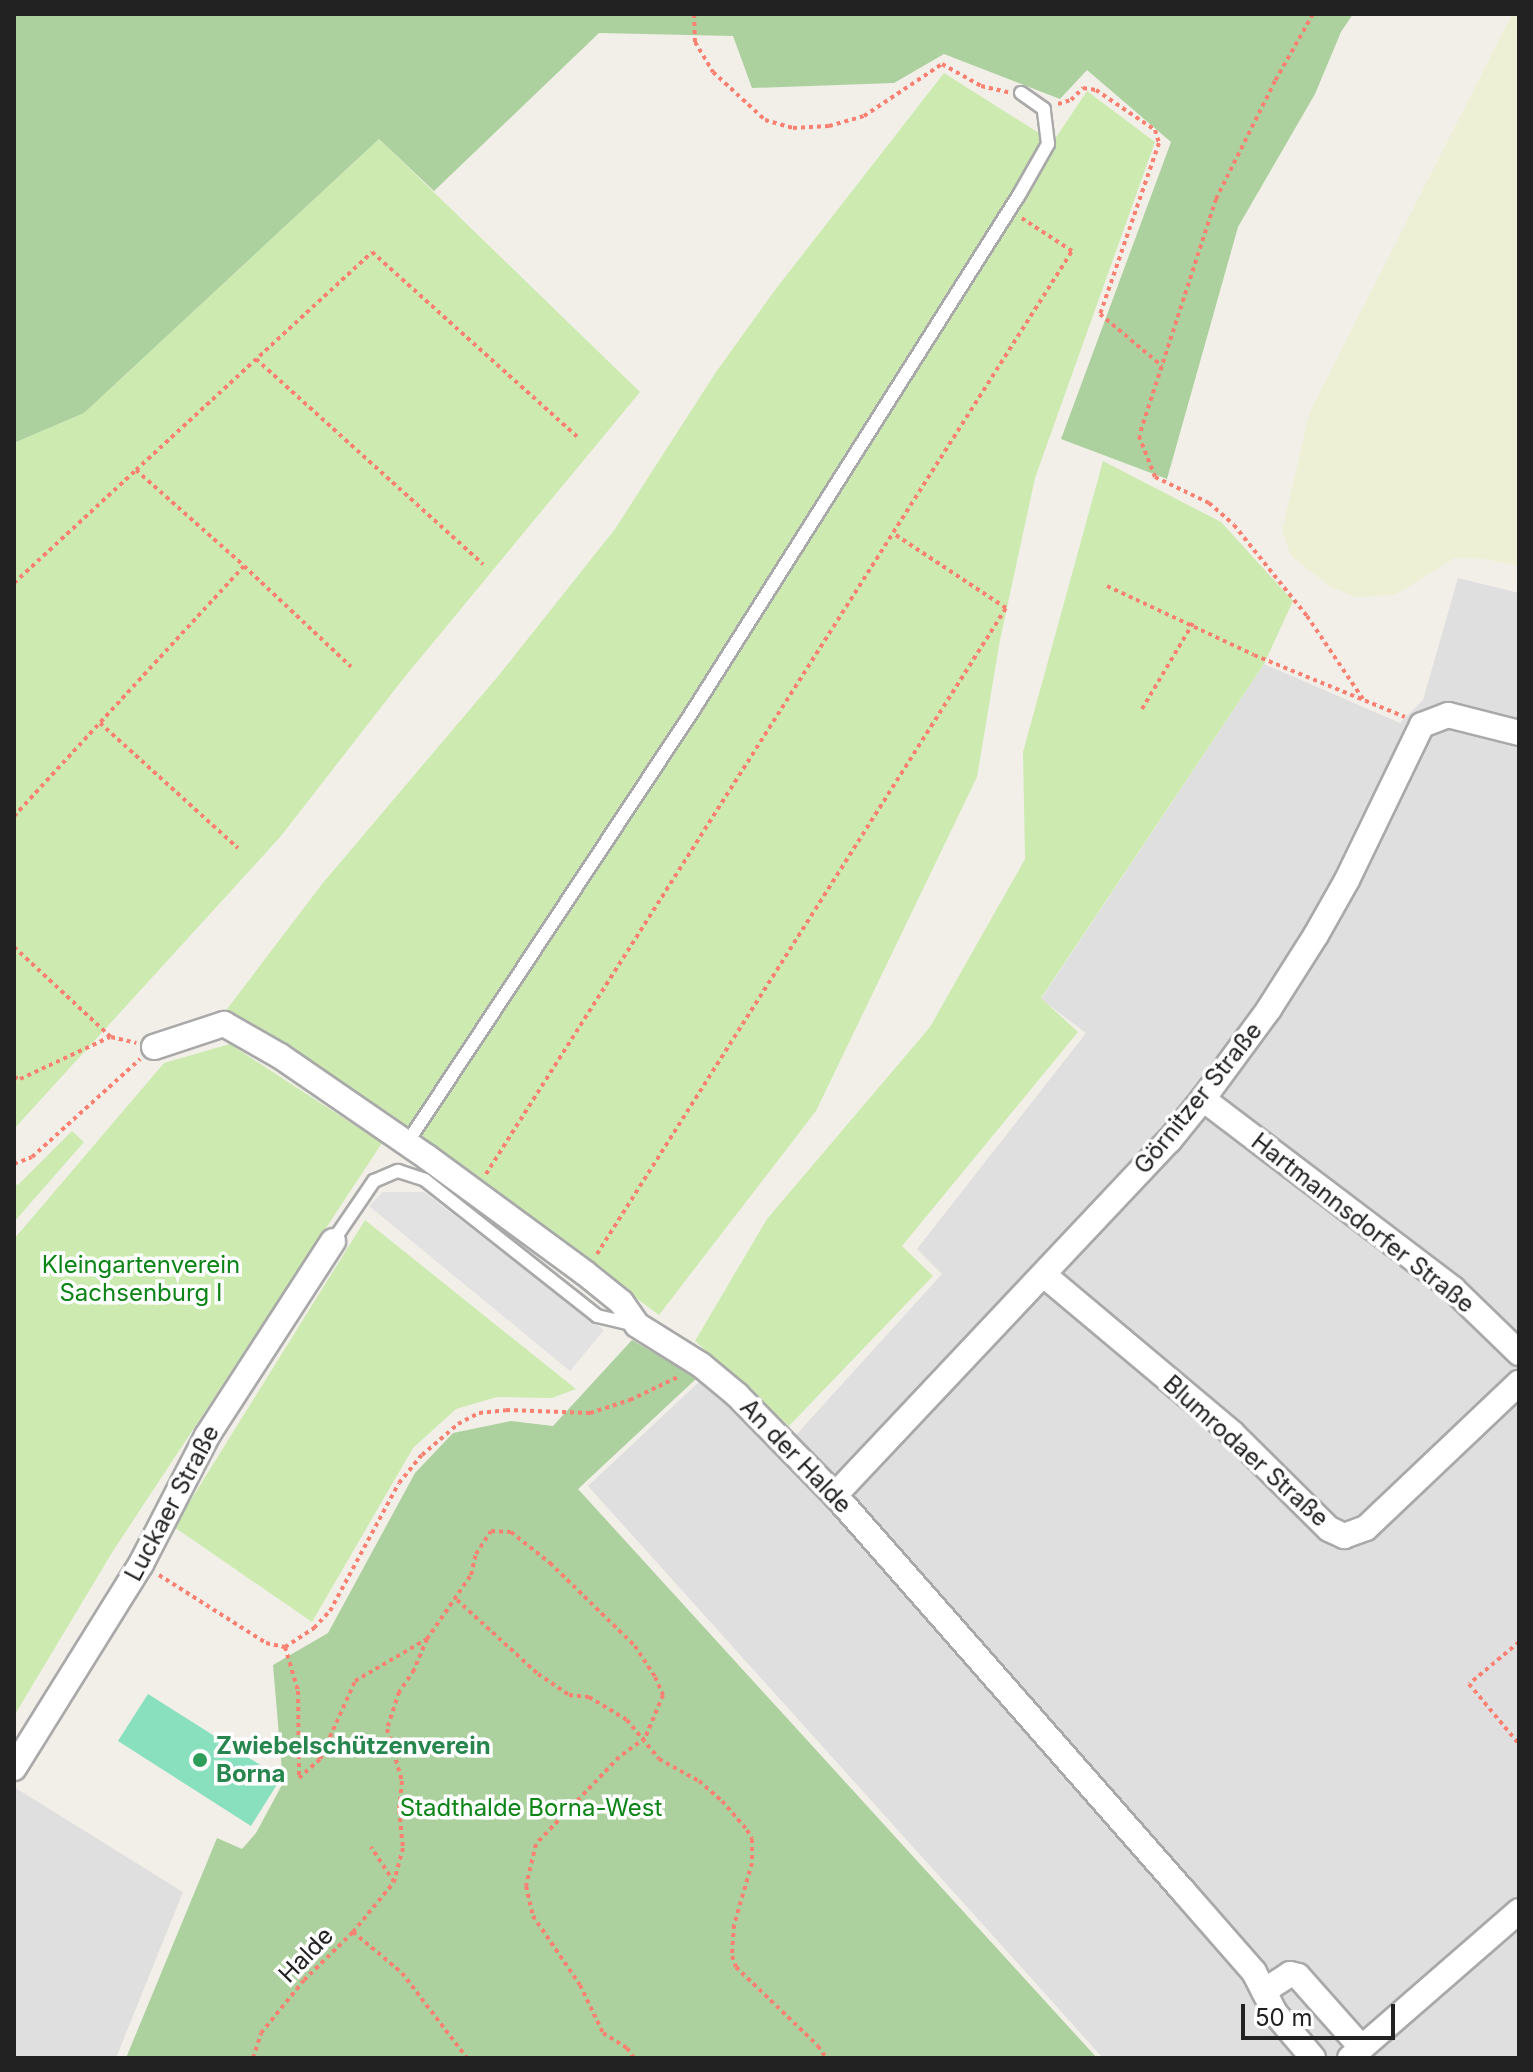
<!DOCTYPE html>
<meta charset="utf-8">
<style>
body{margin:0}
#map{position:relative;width:1533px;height:2072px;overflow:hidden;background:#f2efe9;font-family:Inter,sans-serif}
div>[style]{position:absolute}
.residential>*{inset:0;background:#e0dfdf}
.farmland>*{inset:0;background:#eef0d5}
.grass>*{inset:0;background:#cdebb0}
.forest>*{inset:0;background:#add19e}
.pitch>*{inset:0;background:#88e0be}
.parking>*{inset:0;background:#e2e2e2}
.path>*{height:4px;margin-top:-2px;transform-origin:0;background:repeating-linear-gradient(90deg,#fa8072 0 4px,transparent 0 8px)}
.roads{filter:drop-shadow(2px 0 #a9a9a9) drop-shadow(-2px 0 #a9a9a9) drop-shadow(0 2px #a9a9a9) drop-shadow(0 -2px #a9a9a9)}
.service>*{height:12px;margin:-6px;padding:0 6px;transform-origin:6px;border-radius:6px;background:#fff}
.minor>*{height:24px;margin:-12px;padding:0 12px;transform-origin:12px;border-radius:12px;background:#fff}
.dots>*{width:22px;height:22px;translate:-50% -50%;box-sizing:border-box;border:4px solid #fff;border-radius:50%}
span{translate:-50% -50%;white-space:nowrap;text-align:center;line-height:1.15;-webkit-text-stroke:7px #fff;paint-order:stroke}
.street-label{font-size:24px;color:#222}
.park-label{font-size:24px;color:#0c8416}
.leisure-label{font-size:24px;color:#27864d;font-weight:700}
.left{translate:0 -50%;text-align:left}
.frame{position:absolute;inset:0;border:16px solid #222;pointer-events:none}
.scale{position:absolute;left:1241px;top:2004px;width:154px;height:36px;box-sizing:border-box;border:4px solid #222;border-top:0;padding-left:10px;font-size:24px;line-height:28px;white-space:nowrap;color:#222;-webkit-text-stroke:6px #fff;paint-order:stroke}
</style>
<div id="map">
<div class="residential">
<div style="clip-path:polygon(1458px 578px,1519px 593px,1519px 2058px,1103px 2058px,588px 1486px,716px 1366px,795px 1436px,942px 1274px,917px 1249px,1086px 1033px,1041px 999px,1264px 664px,1400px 723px,1423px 700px)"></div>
<div style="clip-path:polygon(14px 1787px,183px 1892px,116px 2058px,14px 2058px)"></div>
</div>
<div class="farmland">
<div style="clip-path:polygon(1512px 14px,1519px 14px,1519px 566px,1485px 559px,1455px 558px,1395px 595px,1356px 597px,1331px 587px,1291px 556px,1282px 531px,1309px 414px)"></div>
</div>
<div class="grass">
<div style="clip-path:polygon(944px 73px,1053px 142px,1087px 91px,1155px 142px,1035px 478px,1000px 640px,977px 777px,816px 1111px,659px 1315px,485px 1186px,224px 1013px,322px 884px,499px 675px,615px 529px,716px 372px,775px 290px)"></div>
<div style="clip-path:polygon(379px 139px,640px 392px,403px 679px,281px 836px,14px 1129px,14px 443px,84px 413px)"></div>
<div style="clip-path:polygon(1103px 461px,1221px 522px,1293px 601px,1264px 664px,1041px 998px,1078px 1032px,902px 1246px,933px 1276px,789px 1426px,695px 1341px,767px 1219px,930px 1027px,1025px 859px,1023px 752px)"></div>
<div style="clip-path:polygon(230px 1044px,382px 1143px,113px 1551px,14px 1716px,14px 1239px,164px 1063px)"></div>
<div style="clip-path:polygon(72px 1131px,84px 1142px,14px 1222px,14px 1183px,18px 1185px)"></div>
<div style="clip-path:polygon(365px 1220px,576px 1389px,552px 1398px,497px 1397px,456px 1409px,413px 1448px,312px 1622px,174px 1527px)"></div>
</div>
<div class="forest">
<div style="clip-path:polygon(14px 14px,1353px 14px,1341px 32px,1315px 94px,1238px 227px,1167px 479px,1061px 439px,1171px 142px,1087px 70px,1060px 99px,944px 54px,894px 83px,752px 88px,733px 36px,599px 33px,434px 191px,379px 139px,84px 413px,14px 443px)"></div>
<div style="clip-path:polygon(632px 1340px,697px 1378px,578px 1489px,1097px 2058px,126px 2058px,217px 1838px,242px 1849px,256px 1833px,283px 1783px,273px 1665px,328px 1633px,415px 1473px,453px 1433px,511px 1421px,553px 1426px)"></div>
</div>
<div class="pitch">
<div style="clip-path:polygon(148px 1694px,281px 1778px,251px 1826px,118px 1741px)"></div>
</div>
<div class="parking">
<div style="clip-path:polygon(383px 1192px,424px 1192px,604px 1330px,570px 1371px,369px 1206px)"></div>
</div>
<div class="path">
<div style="left:694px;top:14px;width:28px;rotate:88deg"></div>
<div style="left:695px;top:42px;width:35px;rotate:59deg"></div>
<div style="left:713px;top:72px;width:71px;rotate:42.7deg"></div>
<div style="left:765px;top:120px;width:29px;rotate:16deg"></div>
<div style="left:793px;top:128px;width:36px;rotate:-3deg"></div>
<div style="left:829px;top:126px;width:36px;rotate:-16deg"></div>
<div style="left:864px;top:116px;width:94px;rotate:-33.7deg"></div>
<div style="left:942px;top:64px;width:45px;rotate:29.4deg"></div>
<div style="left:981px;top:86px;width:28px;rotate:13deg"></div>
<div style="left:1313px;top:14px;width:77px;rotate:119.6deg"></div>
<div style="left:1275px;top:81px;width:132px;rotate:116.6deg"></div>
<div style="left:1216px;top:199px;width:249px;rotate:108deg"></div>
<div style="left:1139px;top:436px;width:44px;rotate:68.7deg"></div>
<div style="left:1155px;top:477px;width:60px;rotate:25.7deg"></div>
<div style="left:1209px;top:503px;width:33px;rotate:41deg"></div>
<div style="left:1234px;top:525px;width:117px;rotate:51.3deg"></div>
<div style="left:1307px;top:616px;width:100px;rotate:56deg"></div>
<div style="left:1058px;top:104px;width:14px;rotate:-17deg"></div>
<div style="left:1071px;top:100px;width:17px;rotate:-45deg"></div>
<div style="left:1083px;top:88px;width:13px;rotate:9deg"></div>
<div style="left:1096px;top:90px;width:71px;rotate:34.1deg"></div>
<div style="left:1155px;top:130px;width:14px;rotate:73deg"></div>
<div style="left:1159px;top:143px;width:181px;rotate:109deg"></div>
<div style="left:1100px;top:314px;width:81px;rotate:40deg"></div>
<div style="left:256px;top:359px;width:306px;rotate:42.1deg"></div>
<div style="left:136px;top:470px;width:321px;rotate:-42.7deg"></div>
<div style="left:372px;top:252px;width:280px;rotate:42deg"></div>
<div style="left:244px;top:566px;width:147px;rotate:43.3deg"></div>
<div style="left:14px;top:583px;width:166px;rotate:-42.8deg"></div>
<div style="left:136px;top:470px;width:144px;rotate:41.6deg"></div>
<div style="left:244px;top:566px;width:340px;rotate:132.6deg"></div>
<div style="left:1107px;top:586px;width:162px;rotate:25.1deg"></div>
<div style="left:1254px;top:655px;width:163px;rotate:22.3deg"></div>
<div style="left:1142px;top:709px;width:100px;rotate:-59.3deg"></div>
<div style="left:100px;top:723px;width:186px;rotate:42.2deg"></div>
<div style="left:14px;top:947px;width:132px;rotate:42.9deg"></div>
<div style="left:111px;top:1037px;width:26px;rotate:13deg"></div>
<div style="left:14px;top:1077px;width:6px;rotate:18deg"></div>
<div style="left:20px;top:1079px;width:99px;rotate:-25deg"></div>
<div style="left:14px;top:1164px;width:19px;rotate:-21deg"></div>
<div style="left:32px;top:1157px;width:146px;rotate:-42.2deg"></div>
<div style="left:486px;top:1174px;width:1093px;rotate:-57.59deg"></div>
<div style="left:1072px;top:251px;width:62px;rotate:-146.8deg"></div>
<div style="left:597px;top:1254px;width:765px;rotate:-57.66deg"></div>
<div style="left:1006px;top:608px;width:134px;rotate:-146.5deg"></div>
<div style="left:159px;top:1575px;width:127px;rotate:32.4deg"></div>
<div style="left:266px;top:1643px;width:19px;rotate:12deg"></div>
<div style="left:285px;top:1647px;width:35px;rotate:-33deg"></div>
<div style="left:314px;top:1628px;width:23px;rotate:-47deg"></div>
<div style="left:330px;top:1611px;width:145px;rotate:-61.7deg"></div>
<div style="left:399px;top:1483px;width:36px;rotate:-51deg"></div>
<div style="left:422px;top:1455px;width:48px;rotate:-40.7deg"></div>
<div style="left:458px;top:1424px;width:24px;rotate:-28deg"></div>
<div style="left:479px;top:1413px;width:27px;rotate:-6deg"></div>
<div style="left:506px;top:1410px;width:84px;rotate:2deg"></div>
<div style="left:590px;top:1413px;width:42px;rotate:-18deg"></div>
<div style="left:630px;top:1400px;width:53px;rotate:-25.6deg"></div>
<div style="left:457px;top:1600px;width:110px;rotate:42.4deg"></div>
<div style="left:538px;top:1674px;width:37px;rotate:34deg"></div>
<div style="left:569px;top:1695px;width:20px;rotate:6deg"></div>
<div style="left:589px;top:1697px;width:44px;rotate:31.2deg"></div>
<div style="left:627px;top:1720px;width:50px;rotate:50.6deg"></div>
<div style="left:659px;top:1759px;width:46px;rotate:28.8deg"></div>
<div style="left:699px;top:1781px;width:30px;rotate:41deg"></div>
<div style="left:722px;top:1801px;width:38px;rotate:49deg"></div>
<div style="left:747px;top:1830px;width:10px;rotate:61deg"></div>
<div style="left:752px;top:1839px;width:24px;rotate:90deg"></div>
<div style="left:752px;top:1863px;width:65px;rotate:106.2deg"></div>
<div style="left:734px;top:1925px;width:31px;rotate:94deg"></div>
<div style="left:732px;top:1956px;width:12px;rotate:70deg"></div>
<div style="left:736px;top:1967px;width:114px;rotate:43.9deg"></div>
<div style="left:818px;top:2046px;width:14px;rotate:56deg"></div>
<div style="left:427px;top:1639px;width:78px;rotate:-55.5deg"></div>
<div style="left:471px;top:1575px;width:22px;rotate:-77deg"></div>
<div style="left:476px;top:1554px;width:27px;rotate:-57deg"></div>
<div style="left:491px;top:1531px;width:20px;rotate:3deg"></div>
<div style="left:511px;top:1532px;width:50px;rotate:38.5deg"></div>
<div style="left:550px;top:1563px;width:119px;rotate:44.3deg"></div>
<div style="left:635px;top:1646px;width:37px;rotate:57deg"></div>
<div style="left:655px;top:1677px;width:20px;rotate:66deg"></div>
<div style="left:663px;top:1695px;width:47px;rotate:112.7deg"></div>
<div style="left:645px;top:1738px;width:32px;rotate:144deg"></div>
<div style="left:619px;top:1757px;width:120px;rotate:133.7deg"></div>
<div style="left:536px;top:1844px;width:43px;rotate:103.4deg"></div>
<div style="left:526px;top:1886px;width:31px;rotate:77deg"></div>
<div style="left:533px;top:1916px;width:83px;rotate:55.7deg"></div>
<div style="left:580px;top:1985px;width:53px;rotate:64.4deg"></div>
<div style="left:603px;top:2033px;width:28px;rotate:32deg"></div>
<div style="left:627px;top:2048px;width:12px;rotate:55deg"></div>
<div style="left:1519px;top:1642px;width:65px;rotate:140deg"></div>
<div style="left:1469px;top:1684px;width:78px;rotate:50.2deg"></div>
<div style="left:285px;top:1647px;width:46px;rotate:73.5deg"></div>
<div style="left:298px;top:1691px;width:87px;rotate:89.3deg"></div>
<div style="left:299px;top:1778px;width:28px;rotate:-42deg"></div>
<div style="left:320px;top:1759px;width:85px;rotate:-65.8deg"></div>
<div style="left:355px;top:1681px;width:83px;rotate:-30.3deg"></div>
<div style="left:427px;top:1639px;width:34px;rotate:113deg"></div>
<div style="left:414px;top:1670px;width:27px;rotate:124deg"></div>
<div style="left:399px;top:1692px;width:39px;rotate:108deg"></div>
<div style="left:387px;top:1729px;width:54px;rotate:73.9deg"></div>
<div style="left:402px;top:1781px;width:29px;rotate:96deg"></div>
<div style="left:399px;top:1810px;width:38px;rotate:84deg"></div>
<div style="left:403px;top:1848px;width:35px;rotate:105deg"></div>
<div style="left:394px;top:1882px;width:42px;rotate:-123.3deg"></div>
<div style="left:353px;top:1932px;width:64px;rotate:39.9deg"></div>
<div style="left:402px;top:1973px;width:107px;rotate:52.6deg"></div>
<div style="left:253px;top:2058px;width:26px;rotate:-72deg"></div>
<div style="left:261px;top:2033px;width:68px;rotate:-50.9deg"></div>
<div style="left:304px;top:1980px;width:69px;rotate:-44.4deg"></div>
<div style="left:353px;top:1932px;width:65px;rotate:-50.6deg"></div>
</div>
<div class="roads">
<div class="service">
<div style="left:407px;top:1143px;width:520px;rotate:-56.52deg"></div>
<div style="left:694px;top:709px;width:608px;rotate:-57.7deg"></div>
<div style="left:1019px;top:195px;width:59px;rotate:-60.4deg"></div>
<div style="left:1048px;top:144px;width:35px;rotate:-97deg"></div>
<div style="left:1044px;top:109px;width:28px;rotate:-145deg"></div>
<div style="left:333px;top:1241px;width:73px;rotate:-55.7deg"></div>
<div style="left:374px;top:1181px;width:26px;rotate:-23deg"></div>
<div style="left:398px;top:1171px;width:28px;rotate:18deg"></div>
<div style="left:425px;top:1180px;width:219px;rotate:38.3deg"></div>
<div style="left:597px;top:1316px;width:37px;rotate:13deg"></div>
</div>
<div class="minor">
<div style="left:154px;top:1047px;width:74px;rotate:-18.2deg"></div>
<div style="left:224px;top:1024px;width:64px;rotate:29.7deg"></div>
<div style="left:280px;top:1056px;width:178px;rotate:34.5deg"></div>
<div style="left:427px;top:1157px;width:196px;rotate:36.3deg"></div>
<div style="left:585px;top:1273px;width:46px;rotate:38.9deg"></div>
<div style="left:621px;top:1302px;width:28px;rotate:55deg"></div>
<div style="left:637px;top:1325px;width:75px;rotate:32deg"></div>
<div style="left:701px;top:1365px;width:47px;rotate:39.8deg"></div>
<div style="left:737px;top:1395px;width:140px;rotate:45.6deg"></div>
<div style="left:835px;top:1495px;width:529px;rotate:48.68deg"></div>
<div style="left:1184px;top:1892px;width:106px;rotate:48.8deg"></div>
<div style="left:1254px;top:1972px;width:46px;rotate:62.9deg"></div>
<div style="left:1275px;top:2013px;width:59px;rotate:49.8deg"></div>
<div style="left:1203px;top:1099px;width:314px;rotate:37.2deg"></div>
<div style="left:1453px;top:1289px;width:92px;rotate:44.1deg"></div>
<div style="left:1044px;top:1275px;width:246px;rotate:40deg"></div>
<div style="left:1232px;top:1433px;width:136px;rotate:44.7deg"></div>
<div style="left:1329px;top:1529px;width:17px;rotate:25deg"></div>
<div style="left:1344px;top:1536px;width:23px;rotate:-20deg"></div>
<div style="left:1366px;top:1528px;width:211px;rotate:-43.5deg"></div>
<div style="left:835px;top:1495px;width:487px;rotate:-46.7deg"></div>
<div style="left:1169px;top:1141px;width:54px;rotate:-51deg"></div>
<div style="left:1203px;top:1099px;width:112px;rotate:-53.7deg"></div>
<div style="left:1269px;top:1009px;width:88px;rotate:-57.6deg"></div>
<div style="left:1316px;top:935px;width:63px;rotate:-60.6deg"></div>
<div style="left:1347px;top:880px;width:172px;rotate:-64.2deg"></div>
<div style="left:1422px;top:725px;width:28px;rotate:-21deg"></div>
<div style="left:1448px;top:715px;width:73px;rotate:14.2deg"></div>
<div style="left:14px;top:1768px;width:240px;rotate:-58.1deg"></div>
<div style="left:141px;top:1564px;width:144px;rotate:-62.7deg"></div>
<div style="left:207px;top:1436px;width:232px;rotate:-57.1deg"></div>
<div style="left:1264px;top:1991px;width:31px;rotate:-33deg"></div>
<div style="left:1290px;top:1974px;width:8px;rotate:14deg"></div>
<div style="left:1298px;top:1976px;width:96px;rotate:48.4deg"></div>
<div style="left:1350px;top:2058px;width:224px;rotate:-41deg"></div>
</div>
</div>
<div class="dots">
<div style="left:200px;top:1760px;background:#2e9e5b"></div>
</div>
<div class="street-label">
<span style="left:1198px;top:1098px;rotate:-51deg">Görnitzer Straße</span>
<span style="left:1363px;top:1223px;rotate:38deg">Hartmannsdorfer Straße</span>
<span style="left:1246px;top:1451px;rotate:42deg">Blumrodaer Straße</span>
<span style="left:796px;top:1456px;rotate:46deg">An der Halde</span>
<span style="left:172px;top:1503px;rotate:-62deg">Luckaer Straße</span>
<span style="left:306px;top:1955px;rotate:-46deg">Halde</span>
</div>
<div class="park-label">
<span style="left:141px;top:1279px">Kleingartenverein<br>Sachsenburg I</span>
<span style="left:531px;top:1808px">Stadthalde Borna-West</span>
</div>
<div class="leisure-label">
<span class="left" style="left:216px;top:1760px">Zwiebelschützenverein<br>Borna</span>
</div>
<div class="frame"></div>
<div class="scale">50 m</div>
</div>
